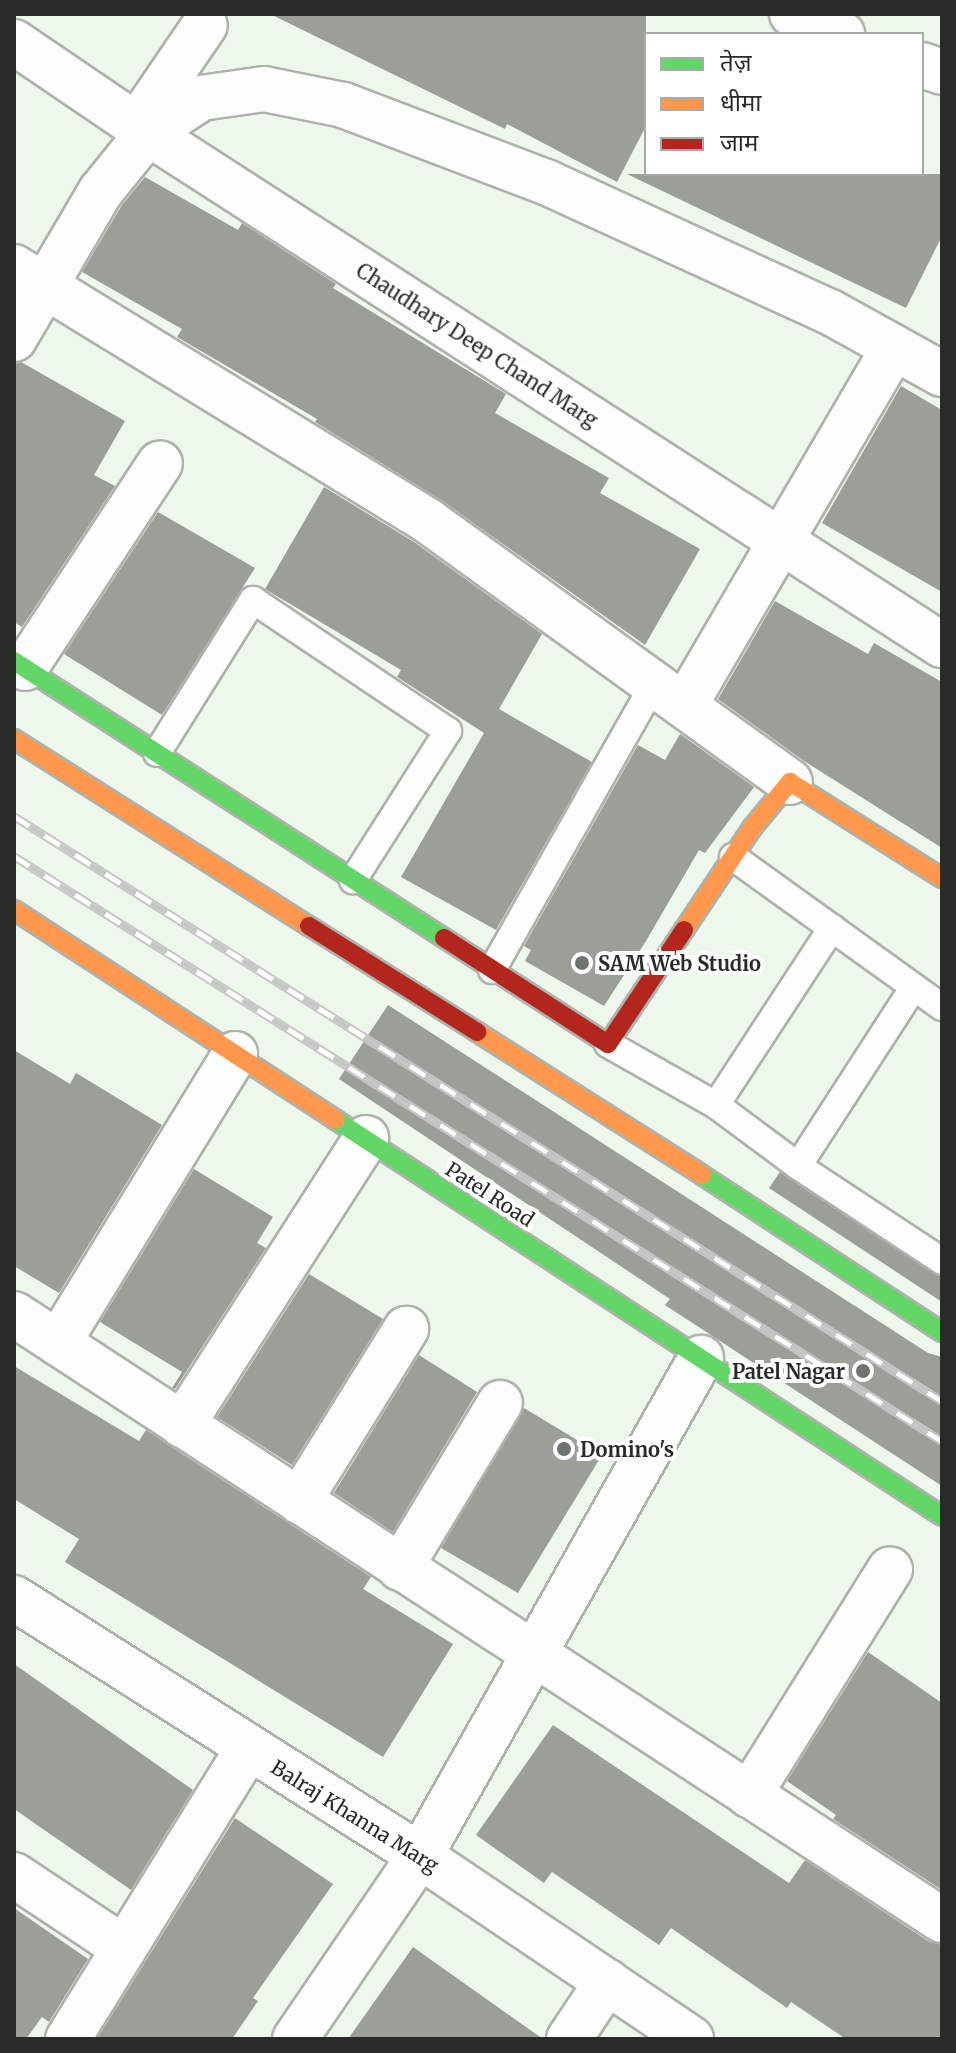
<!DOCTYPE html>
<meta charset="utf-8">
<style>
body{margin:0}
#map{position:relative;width:956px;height:2053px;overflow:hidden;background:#eef7ec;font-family:Merriweather,"Noto Sans Devanagari",serif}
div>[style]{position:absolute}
.building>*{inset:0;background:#9aa098}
.roads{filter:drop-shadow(2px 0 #adb3ab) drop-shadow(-2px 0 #adb3ab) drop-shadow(0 2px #adb3ab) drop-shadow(0 -2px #adb3ab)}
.lane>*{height:26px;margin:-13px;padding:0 13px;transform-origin:13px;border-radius:13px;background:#fcfefc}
.street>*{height:44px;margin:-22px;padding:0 22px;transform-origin:22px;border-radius:22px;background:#fcfefc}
.fast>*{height:18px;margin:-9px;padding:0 9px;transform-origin:9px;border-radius:9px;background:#63d668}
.slow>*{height:18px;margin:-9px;padding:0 9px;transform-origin:9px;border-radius:9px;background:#ff974d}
.jam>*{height:18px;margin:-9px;padding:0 9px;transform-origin:9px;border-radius:9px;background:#b3261e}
.rail>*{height:9px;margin-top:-4.5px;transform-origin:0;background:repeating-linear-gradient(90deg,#fff 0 18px,#c4c7c3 0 36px);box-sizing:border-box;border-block:2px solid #c4c7c3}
.dots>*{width:22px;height:22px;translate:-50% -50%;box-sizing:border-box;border:4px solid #fff;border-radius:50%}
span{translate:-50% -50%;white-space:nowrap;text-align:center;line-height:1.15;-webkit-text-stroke:8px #fff;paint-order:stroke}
.street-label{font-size:20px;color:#272d26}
.poi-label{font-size:20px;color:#272d26;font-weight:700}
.left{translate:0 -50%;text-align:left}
.right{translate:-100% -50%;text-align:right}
.frame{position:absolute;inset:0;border:16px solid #272d26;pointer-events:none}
.legend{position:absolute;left:644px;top:32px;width:280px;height:144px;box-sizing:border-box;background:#fff;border:2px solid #a9aba8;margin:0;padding:10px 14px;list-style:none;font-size:24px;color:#272d26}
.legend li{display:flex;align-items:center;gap:16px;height:40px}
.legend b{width:40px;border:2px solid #a9aba8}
</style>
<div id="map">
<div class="building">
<div style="clip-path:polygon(270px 14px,646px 14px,646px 126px,617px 182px,507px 124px,505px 129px)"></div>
<div style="clip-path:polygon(627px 174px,942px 174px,942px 236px,906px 308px)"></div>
<div style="clip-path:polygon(145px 177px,238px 230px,242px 223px,336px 284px,333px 288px,506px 394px,495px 413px,609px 478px,600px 493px,700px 549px,645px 645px,441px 500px,315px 422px,317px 419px,177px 337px,182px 329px,82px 272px,122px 205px)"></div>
<div style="clip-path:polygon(21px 362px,125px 421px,94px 475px,115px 486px,22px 627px,14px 622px,14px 364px)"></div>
<div style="clip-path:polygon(901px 386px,942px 410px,942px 592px,822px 523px)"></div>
<div style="clip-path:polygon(324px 487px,414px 542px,542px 634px,499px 709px,592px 762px,496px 930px,401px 877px,484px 733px,397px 677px,401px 670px,265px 589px)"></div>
<div style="clip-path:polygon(158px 512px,255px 568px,162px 715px,64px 654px)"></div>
<div style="clip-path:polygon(775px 601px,868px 654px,874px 643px,942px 682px,942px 848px,804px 761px,718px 699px)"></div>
<div style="clip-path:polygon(680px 734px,754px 787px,705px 853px,699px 850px,646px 941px,604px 1006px,525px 961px,531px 950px,524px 946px,638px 745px,665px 760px)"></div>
<div style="clip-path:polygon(388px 1005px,928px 1353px,942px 1357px,942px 1486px,665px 1305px,670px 1299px,339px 1079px)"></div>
<div style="clip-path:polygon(14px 1050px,70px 1084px,76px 1073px,162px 1125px,59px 1293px,14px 1266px)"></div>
<div style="clip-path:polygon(194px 1169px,273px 1217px,257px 1243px,266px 1248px,175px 1389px,172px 1388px,182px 1372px,100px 1322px)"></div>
<div style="clip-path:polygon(780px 1172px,942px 1277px,942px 1302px,769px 1188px)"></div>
<div style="clip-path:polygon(309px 1274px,383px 1319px,292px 1465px,217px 1417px)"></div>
<div style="clip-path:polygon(419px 1355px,477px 1392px,393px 1532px,334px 1493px)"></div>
<div style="clip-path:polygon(14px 1366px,139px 1441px,146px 1430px,371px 1577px,363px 1589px,453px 1644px,383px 1757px,65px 1562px,79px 1539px,14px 1499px)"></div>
<div style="clip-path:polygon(524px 1408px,602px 1455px,518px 1593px,441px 1548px)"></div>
<div style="clip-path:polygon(868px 1652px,942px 1703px,942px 1890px,833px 1819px,836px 1815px,787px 1781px)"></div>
<div style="clip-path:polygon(14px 1664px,193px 1790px,131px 1890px,14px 1809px)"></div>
<div style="clip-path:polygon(553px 1725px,789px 1883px,805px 1860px,928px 1941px,942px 1945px,942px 2039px,846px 2039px,791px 2002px,787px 2008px,671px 1928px,659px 1945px,552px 1872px,544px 1883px,476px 1835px)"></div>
<div style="clip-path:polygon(235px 1818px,333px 1884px,253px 1998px,258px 2001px,232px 2039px,97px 2039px)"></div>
<div style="clip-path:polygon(14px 1908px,88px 1959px,49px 2022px,42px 2017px,26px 2039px,14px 2039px)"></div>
<div style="clip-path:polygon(413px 1947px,543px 2039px,348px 2039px)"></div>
</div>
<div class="roads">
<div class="lane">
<div style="left:157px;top:753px;width:181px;rotate:-57.9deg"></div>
<div style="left:253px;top:600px;width:235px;rotate:33.9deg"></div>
<div style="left:448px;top:731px;width:177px;rotate:122.5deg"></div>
<div style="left:733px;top:857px;width:257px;rotate:35.7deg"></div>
<div style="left:492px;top:970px;width:331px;rotate:-60.5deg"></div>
<div style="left:608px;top:1044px;width:124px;rotate:29.5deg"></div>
<div style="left:716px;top:1105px;width:102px;rotate:36.6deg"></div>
<div style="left:798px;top:1166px;width:173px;rotate:33.4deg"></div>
<div style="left:716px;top:1105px;width:212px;rotate:-56.8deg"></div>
<div style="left:798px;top:1166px;width:213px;rotate:-57.1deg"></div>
</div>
<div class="street">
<div style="left:792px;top:14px;width:54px;rotate:21.8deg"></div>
<div style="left:14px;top:42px;width:162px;rotate:34.2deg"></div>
<div style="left:148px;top:133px;width:945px;rotate:32.82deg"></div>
<div style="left:922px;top:65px;width:21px;rotate:19deg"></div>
<div style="left:136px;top:126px;width:122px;rotate:-55.7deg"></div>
<div style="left:14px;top:267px;width:486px;rotate:31.5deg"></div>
<div style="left:428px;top:521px;width:446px;rotate:35.8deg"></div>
<div style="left:14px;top:339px;width:172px;rotate:-59.6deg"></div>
<div style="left:101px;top:191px;width:75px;rotate:-51deg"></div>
<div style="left:148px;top:133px;width:64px;rotate:-33.4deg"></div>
<div style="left:201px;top:98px;width:64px;rotate:-8.1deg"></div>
<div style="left:264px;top:89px;width:81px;rotate:11.4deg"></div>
<div style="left:343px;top:105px;width:219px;rotate:20.8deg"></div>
<div style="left:548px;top:183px;width:310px;rotate:24.6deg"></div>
<div style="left:830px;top:312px;width:128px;rotate:29deg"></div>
<div style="left:25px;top:668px;width:245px;rotate:-56.6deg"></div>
<div style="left:685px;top:705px;width:414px;rotate:-59.7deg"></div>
<div style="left:14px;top:1314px;width:1108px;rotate:33.15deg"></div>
<div style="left:58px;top:1343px;width:339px;rotate:-58.5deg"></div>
<div style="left:182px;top:1425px;width:341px;rotate:-57.3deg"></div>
<div style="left:299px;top:1501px;width:203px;rotate:-58.1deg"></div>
<div style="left:400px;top:1568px;width:193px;rotate:-58.8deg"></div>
<div style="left:14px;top:1598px;width:481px;rotate:32.4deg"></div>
<div style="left:420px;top:1856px;width:327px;rotate:34deg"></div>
<div style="left:749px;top:1795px;width:266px;rotate:-58deg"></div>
<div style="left:14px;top:1875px;width:132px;rotate:33.6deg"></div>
<div style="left:68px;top:2039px;width:341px;rotate:-58.2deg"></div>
<div style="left:295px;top:2039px;width:222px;rotate:-55.7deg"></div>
<div style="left:420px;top:1856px;width:572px;rotate:-60.57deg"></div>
<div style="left:569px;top:2039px;width:69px;rotate:-56.3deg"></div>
</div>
<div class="fast">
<div style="left:14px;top:661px;width:511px;rotate:32.79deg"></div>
<div style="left:336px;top:1120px;width:724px;rotate:33.16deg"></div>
<div style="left:702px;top:1175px;width:287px;rotate:33.2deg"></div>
</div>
<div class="slow">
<div style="left:14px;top:739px;width:349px;rotate:32.4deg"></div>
<div style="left:14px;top:910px;width:384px;rotate:33.1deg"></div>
<div style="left:684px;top:930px;width:123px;rotate:-56.3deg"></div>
<div style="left:752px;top:828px;width:60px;rotate:-50.4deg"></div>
<div style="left:790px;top:782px;width:180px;rotate:32.3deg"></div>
<div style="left:477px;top:1032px;width:267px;rotate:32.4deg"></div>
</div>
<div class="jam">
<div style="left:309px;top:926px;width:199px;rotate:32.2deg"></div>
<div style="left:444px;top:938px;width:195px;rotate:32.9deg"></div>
<div style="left:608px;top:1044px;width:137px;rotate:-56.3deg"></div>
</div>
</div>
<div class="rail">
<div style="left:14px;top:816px;width:1097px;rotate:32.23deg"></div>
<div style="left:14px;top:856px;width:1097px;rotate:32.23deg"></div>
</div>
<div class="dots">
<div style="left:582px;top:963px;background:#6d746b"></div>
<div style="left:863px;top:1371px;background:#6d746b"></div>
<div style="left:564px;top:1449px;background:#6d746b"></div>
</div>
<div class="street-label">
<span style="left:477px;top:345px;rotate:33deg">Chaudhary Deep Chand Marg</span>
<span style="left:490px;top:1194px;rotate:33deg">Patel Road</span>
<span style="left:355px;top:1816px;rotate:32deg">Balraj Khanna Marg</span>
</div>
<div class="poi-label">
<span class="left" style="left:598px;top:963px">SAM Web Studio</span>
<span class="right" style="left:845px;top:1371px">Patel Nagar</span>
<span class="left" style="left:580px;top:1449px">Domino's</span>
</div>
<div class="frame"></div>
<ul class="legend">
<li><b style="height:10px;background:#63d668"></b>तेज़</li>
<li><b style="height:10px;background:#ff974d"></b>धीमा</li>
<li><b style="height:10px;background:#b3261e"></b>जाम</li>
</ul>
</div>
